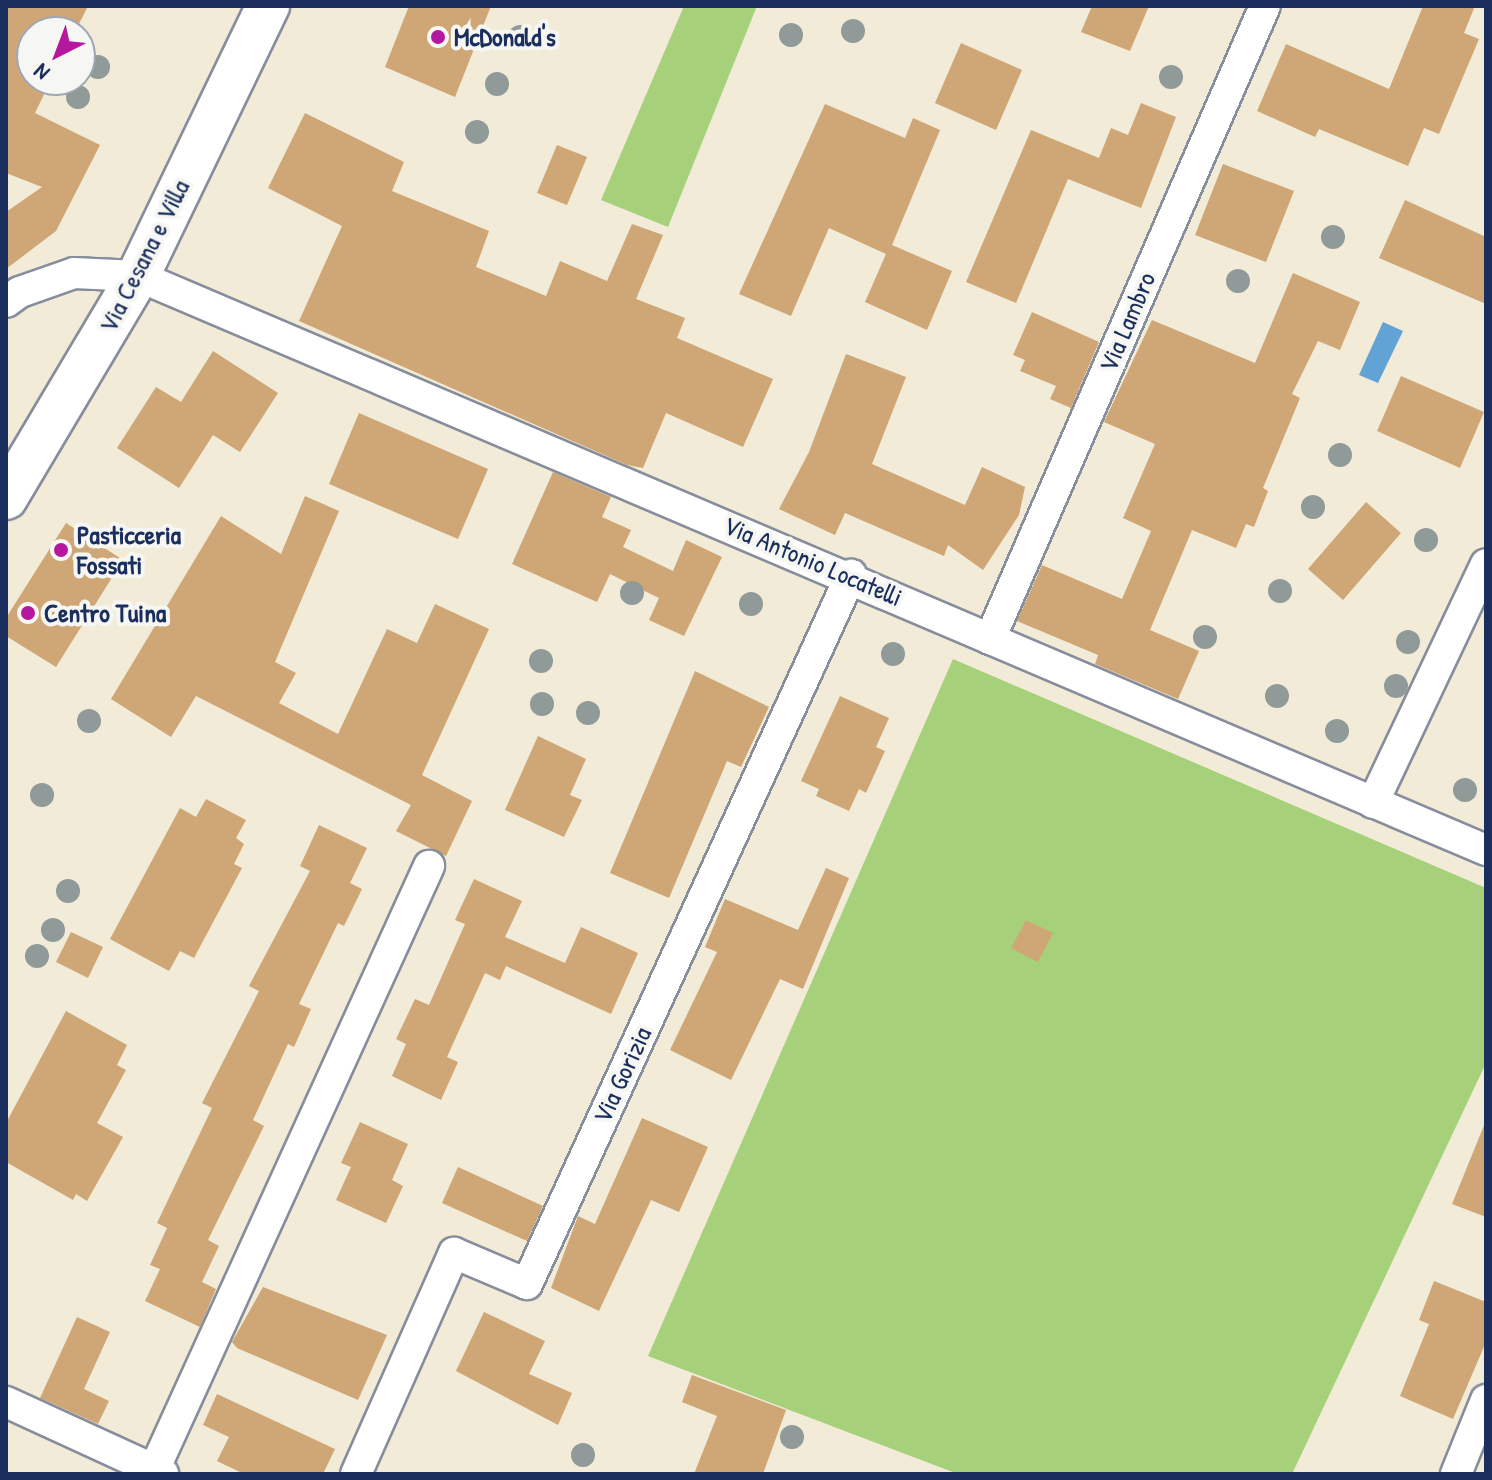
<!DOCTYPE html>
<style>
body{margin:0}
#map{position:relative;width:1492px;height:1480px;overflow:hidden;background:#f1ebd8;font-family:"Patrick Hand",sans-serif}
div>[style]{position:absolute}
.green>*{inset:0;background:#a7d07b}
.water>*{inset:0;background:#60a3d4}
.building>*{inset:0;background:#cfa676}
.roads{filter:drop-shadow(2px 0 #868d9b) drop-shadow(-2px 0 #868d9b) drop-shadow(0 2px #868d9b) drop-shadow(0 -2px #868d9b)}
.minor>*{height:30px;margin:-15px;padding:0 15px;transform-origin:15px;border-radius:15px;background:#fff}
.secondary>*{height:42px;margin:-21px;padding:0 21px;transform-origin:21px;border-radius:21px;background:#fff}
.trees>*{width:24px;height:24px;margin:-12px;border-radius:50%;background:#8f9a99}
.dots>*{width:22px;height:22px;translate:-50% -50%;box-sizing:border-box;border:4px solid #f6f6f2;border-radius:50%}
span{translate:-50% -50%;white-space:nowrap;text-align:center;line-height:1.15;-webkit-text-stroke:8px #f6f6f2;paint-order:stroke}
.poi-label{font-size:26px;color:#1b2f5e;font-weight:700}
.left{translate:0 -50%;text-align:left}
.street-label{font-size:26px;color:#1b2f5e}
.frame{position:absolute;inset:0;border:8px solid #1b2f5e;pointer-events:none}
.north{position:absolute;left:16px;top:16px;width:80px;height:80px;box-sizing:border-box;background:#f6f6f2;border:2px solid #9ea6b7;border-radius:50%;rotate:222deg;font-size:22px;font-weight:700;line-height:32px;text-align:center;color:#1b2f5e}
.north::after{content:'';display:block;margin:auto;width:28px;height:36px;background:#b5179e;clip-path:polygon(50% 0,100% 100%,50% 72%,0 100%)}
</style>
<div id="map">
<div class="green">
<div style="clip-path:polygon(684px 6px,757px 6px,668px 227px,601px 200px)"></div>
<div style="clip-path:polygon(953px 659px,1486px 888px,1486px 1063px,1292px 1474px,958px 1474px,648px 1356px)"></div>
</div>
<div class="water">
<div style="clip-path:polygon(1383px 322px,1403px 331px,1378px 383px,1359px 375px)"></div>
</div>
<div class="building">
<div style="clip-path:polygon(6px 6px,88px 6px,75px 32px,32px 32px,32px 80px,51px 80px,35px 113px,100px 145px,56px 231px,6px 269px,6px 212px,42px 187px,6px 173px)"></div>
<div style="clip-path:polygon(409px 6px,491px 6px,455px 97px,385px 67px)"></div>
<div style="clip-path:polygon(1092px 6px,1149px 6px,1130px 51px,1081px 32px)"></div>
<div style="clip-path:polygon(1423px 6px,1475px 6px,1464px 33px,1479px 39px,1439px 134px,1424px 128px,1408px 166px,1319px 129px,1315px 137px,1257px 111px,1286px 44px,1389px 89px)"></div>
<div style="clip-path:polygon(961px 43px,1022px 70px,996px 130px,935px 103px)"></div>
<div style="clip-path:polygon(1141px 103px,1176px 117px,1141px 208px,1068px 179px,1016px 303px,966px 282px,1031px 130px,1099px 158px,1111px 128px,1128px 135px)"></div>
<div style="clip-path:polygon(825px 104px,905px 138px,913px 118px,940px 130px,892px 245px,952px 271px,927px 330px,865px 302px,886px 254px,829px 228px,791px 316px,739px 294px)"></div>
<div style="clip-path:polygon(305px 113px,404px 162px,392px 191px,489px 231px,476px 267px,546px 296px,560px 261px,607px 281px,632px 224px,663px 235px,636px 299px,685px 318px,677px 338px,773px 379px,743px 447px,666px 413px,643px 468px,627px 465px,299px 321px,342px 226px,268px 188px)"></div>
<div style="clip-path:polygon(557px 145px,587px 157px,567px 205px,537px 193px)"></div>
<div style="clip-path:polygon(1223px 164px,1294px 191px,1266px 262px,1195px 235px)"></div>
<div style="clip-path:polygon(1405px 200px,1486px 237px,1486px 304px,1379px 258px)"></div>
<div style="clip-path:polygon(1293px 273px,1360px 302px,1340px 350px,1318px 341px,1292px 394px,1300px 398px,1263px 488px,1268px 491px,1254px 527px,1246px 524px,1236px 548px,1192px 530px,1150px 630px,1199px 651px,1178px 699px,1095px 664px,1098px 655px,1017px 621px,1042px 565px,1122px 599px,1151px 531px,1123px 518px,1155px 444px,1104px 422px,1152px 320px,1255px 363px)"></div>
<div style="clip-path:polygon(1032px 312px,1099px 342px,1071px 408px,1050px 399px,1056px 386px,1020px 371px,1025px 360px,1013px 355px)"></div>
<div style="clip-path:polygon(213px 351px,278px 393px,240px 452px,213px 435px,179px 488px,117px 448px,156px 387px,181px 402px)"></div>
<div style="clip-path:polygon(846px 354px,906px 377px,872px 464px,965px 505px,982px 467px,1025px 487px,1019px 515px,983px 570px,948px 545px,944px 556px,845px 513px,835px 535px,779px 509px,809px 452px)"></div>
<div style="clip-path:polygon(1401px 376px,1484px 412px,1460px 468px,1377px 431px)"></div>
<div style="clip-path:polygon(359px 413px,488px 469px,458px 539px,329px 484px)"></div>
<div style="clip-path:polygon(553px 472px,611px 497px,602px 517px,631px 530px,623px 547px,673px 571px,686px 540px,722px 557px,684px 636px,649px 620px,659px 598px,610px 574px,597px 602px,512px 564px)"></div>
<div style="clip-path:polygon(305px 496px,339px 511px,275px 662px,296px 673px,279px 703px,338px 734px,387px 629px,417px 643px,435px 604px,489px 629px,422px 775px,472px 801px,446px 856px,396px 831px,411px 805px,196px 696px,171px 737px,111px 699px,221px 516px,281px 554px)"></div>
<div style="clip-path:polygon(1366px 502px,1401px 533px,1343px 600px,1308px 569px)"></div>
<div style="clip-path:polygon(66px 523px,123px 560px,56px 667px,6px 636px,6px 618px)"></div>
<div style="clip-path:polygon(695px 671px,769px 707px,741px 767px,727px 761px,669px 898px,610px 873px)"></div>
<div style="clip-path:polygon(840px 696px,889px 718px,876px 747px,885px 751px,866px 793px,859px 789px,849px 811px,816px 796px,819px 789px,801px 781px)"></div>
<div style="clip-path:polygon(538px 736px,586px 759px,570px 795px,582px 800px,564px 837px,505px 810px)"></div>
<div style="clip-path:polygon(206px 799px,246px 820px,236px 838px,244px 844px,234px 864px,242px 868px,194px 958px,180px 951px,169px 971px,110px 939px,180px 808px,196px 817px)"></div>
<div style="clip-path:polygon(319px 825px,367px 848px,350px 883px,362px 889px,344px 926px,338px 923px,299px 1004px,311px 1009px,294px 1047px,288px 1044px,253px 1120px,264px 1126px,208px 1240px,219px 1246px,202px 1282px,216px 1289px,200px 1327px,145px 1301px,160px 1269px,150px 1265px,167px 1228px,157px 1223px,212px 1108px,202px 1103px,259px 991px,249px 986px,310px 871px,300px 866px)"></div>
<div style="clip-path:polygon(826px 868px,849px 878px,803px 989px,780px 979px,731px 1080px,670px 1050px,717px 952px,705px 947px,725px 899px,798px 930px)"></div>
<div style="clip-path:polygon(474px 879px,522px 901px,505px 937px,565px 963px,581px 927px,638px 953px,611px 1014px,506px 966px,500px 980px,485px 973px,447px 1057px,458px 1062px,441px 1100px,392px 1076px,406px 1044px,396px 1039px,415px 999px,429px 1005px,465px 924px,455px 920px)"></div>
<div style="clip-path:polygon(1026px 920px,1053px 933px,1038px 962px,1011px 948px)"></div>
<div style="clip-path:polygon(71px 932px,103px 947px,88px 978px,56px 962px)"></div>
<div style="clip-path:polygon(66px 1011px,127px 1045px,117px 1065px,126px 1070px,97px 1123px,123px 1137px,87px 1201px,76px 1194px,73px 1200px,6px 1162px,6px 1123px)"></div>
<div style="clip-path:polygon(642px 1118px,708px 1147px,679px 1212px,651px 1200px,599px 1311px,551px 1288px,578px 1216px,595px 1224px)"></div>
<div style="clip-path:polygon(360px 1122px,408px 1144px,392px 1180px,403px 1186px,386px 1223px,336px 1200px,351px 1167px,341px 1163px)"></div>
<div style="clip-path:polygon(1485px 1123px,1486px 1123px,1486px 1217px,1452px 1204px)"></div>
<div style="clip-path:polygon(458px 1167px,543px 1206px,527px 1241px,442px 1203px)"></div>
<div style="clip-path:polygon(1434px 1281px,1486px 1302px,1486px 1342px,1453px 1419px,1400px 1396px,1429px 1324px,1419px 1320px)"></div>
<div style="clip-path:polygon(263px 1287px,387px 1335px,358px 1400px,237px 1348px,232px 1342px)"></div>
<div style="clip-path:polygon(484px 1312px,545px 1341px,529px 1374px,572px 1393px,558px 1425px,456px 1371px)"></div>
<div style="clip-path:polygon(77px 1317px,110px 1332px,84px 1389px,109px 1401px,98px 1424px,40px 1398px)"></div>
<div style="clip-path:polygon(692px 1375px,786px 1410px,763px 1474px,694px 1474px,717px 1416px,682px 1402px)"></div>
<div style="clip-path:polygon(217px 1394px,335px 1449px,323px 1474px,244px 1474px,217px 1461px,229px 1437px,203px 1425px)"></div>
</div>
<div class="roads">
<div class="minor">
<div style="left:6px;top:302px;width:17px;rotate:-36deg"></div>
<div style="left:20px;top:292px;width:57px;rotate:-19.4deg"></div>
<div style="left:74px;top:273px;width:64px;rotate:2.7deg"></div>
<div style="left:138px;top:276px;width:1465px;rotate:23.07deg"></div>
<div style="left:990px;top:639px;width:690px;rotate:-66.52deg"></div>
<div style="left:1373px;top:803px;width:264px;rotate:-64.7deg"></div>
<div style="left:6px;top:1402px;width:173px;rotate:24.6deg"></div>
<div style="left:154px;top:1470px;width:664px;rotate:-65.52deg"></div>
<div style="left:356px;top:1474px;width:242px;rotate:-66.1deg"></div>
<div style="left:454px;top:1253px;width:79px;rotate:23deg"></div>
<div style="left:527px;top:1284px;width:780px;rotate:-65.44deg"></div>
<div style="left:1456px;top:1474px;width:80px;rotate:-67.9deg"></div>
</div>
<div class="secondary">
<div style="left:6px;top:498px;width:258px;rotate:-59.3deg"></div>
<div style="left:138px;top:276px;width:300px;rotate:-64.3deg"></div>
</div>
</div>
<div class="trees">
<div style="left:853px;top:31px"></div>
<div style="left:791px;top:35px"></div>
<div style="left:520px;top:37px"></div>
<div style="left:98px;top:67px"></div>
<div style="left:1171px;top:77px"></div>
<div style="left:497px;top:84px"></div>
<div style="left:78px;top:97px"></div>
<div style="left:477px;top:132px"></div>
<div style="left:1333px;top:237px"></div>
<div style="left:1238px;top:281px"></div>
<div style="left:1340px;top:455px"></div>
<div style="left:1313px;top:507px"></div>
<div style="left:1426px;top:540px"></div>
<div style="left:1280px;top:591px"></div>
<div style="left:632px;top:593px"></div>
<div style="left:751px;top:604px"></div>
<div style="left:1205px;top:637px"></div>
<div style="left:1408px;top:642px"></div>
<div style="left:893px;top:654px"></div>
<div style="left:541px;top:661px"></div>
<div style="left:1396px;top:686px"></div>
<div style="left:1277px;top:696px"></div>
<div style="left:542px;top:704px"></div>
<div style="left:588px;top:713px"></div>
<div style="left:89px;top:721px"></div>
<div style="left:1337px;top:731px"></div>
<div style="left:1465px;top:790px"></div>
<div style="left:42px;top:795px"></div>
<div style="left:68px;top:891px"></div>
<div style="left:53px;top:930px"></div>
<div style="left:37px;top:956px"></div>
<div style="left:792px;top:1437px"></div>
<div style="left:583px;top:1455px"></div>
</div>
<div class="dots">
<div style="left:438px;top:37px;background:#b5179e"></div>
<div style="left:61px;top:550px;background:#b5179e"></div>
<div style="left:28px;top:613px;background:#b5179e"></div>
</div>
<div class="poi-label">
<span class="left" style="left:454px;top:37px">McDonald's</span>
<span class="left" style="left:77px;top:550px">Pasticceria<br>Fossati</span>
<span class="left" style="left:44px;top:613px">Centro Tuina</span>
</div>
<div class="street-label">
<span style="left:144px;top:256px;rotate:-63deg">Via Cesana e Villa</span>
<span style="left:1127px;top:322px;rotate:-67deg">Via Lambro</span>
<span style="left:813px;top:561px;rotate:23deg">Via Antonio Locatelli</span>
<span style="left:622px;top:1075px;rotate:-65deg">Via Gorizia</span>
</div>
<div class="frame"></div>
<div class="north">N</div>
</div>
